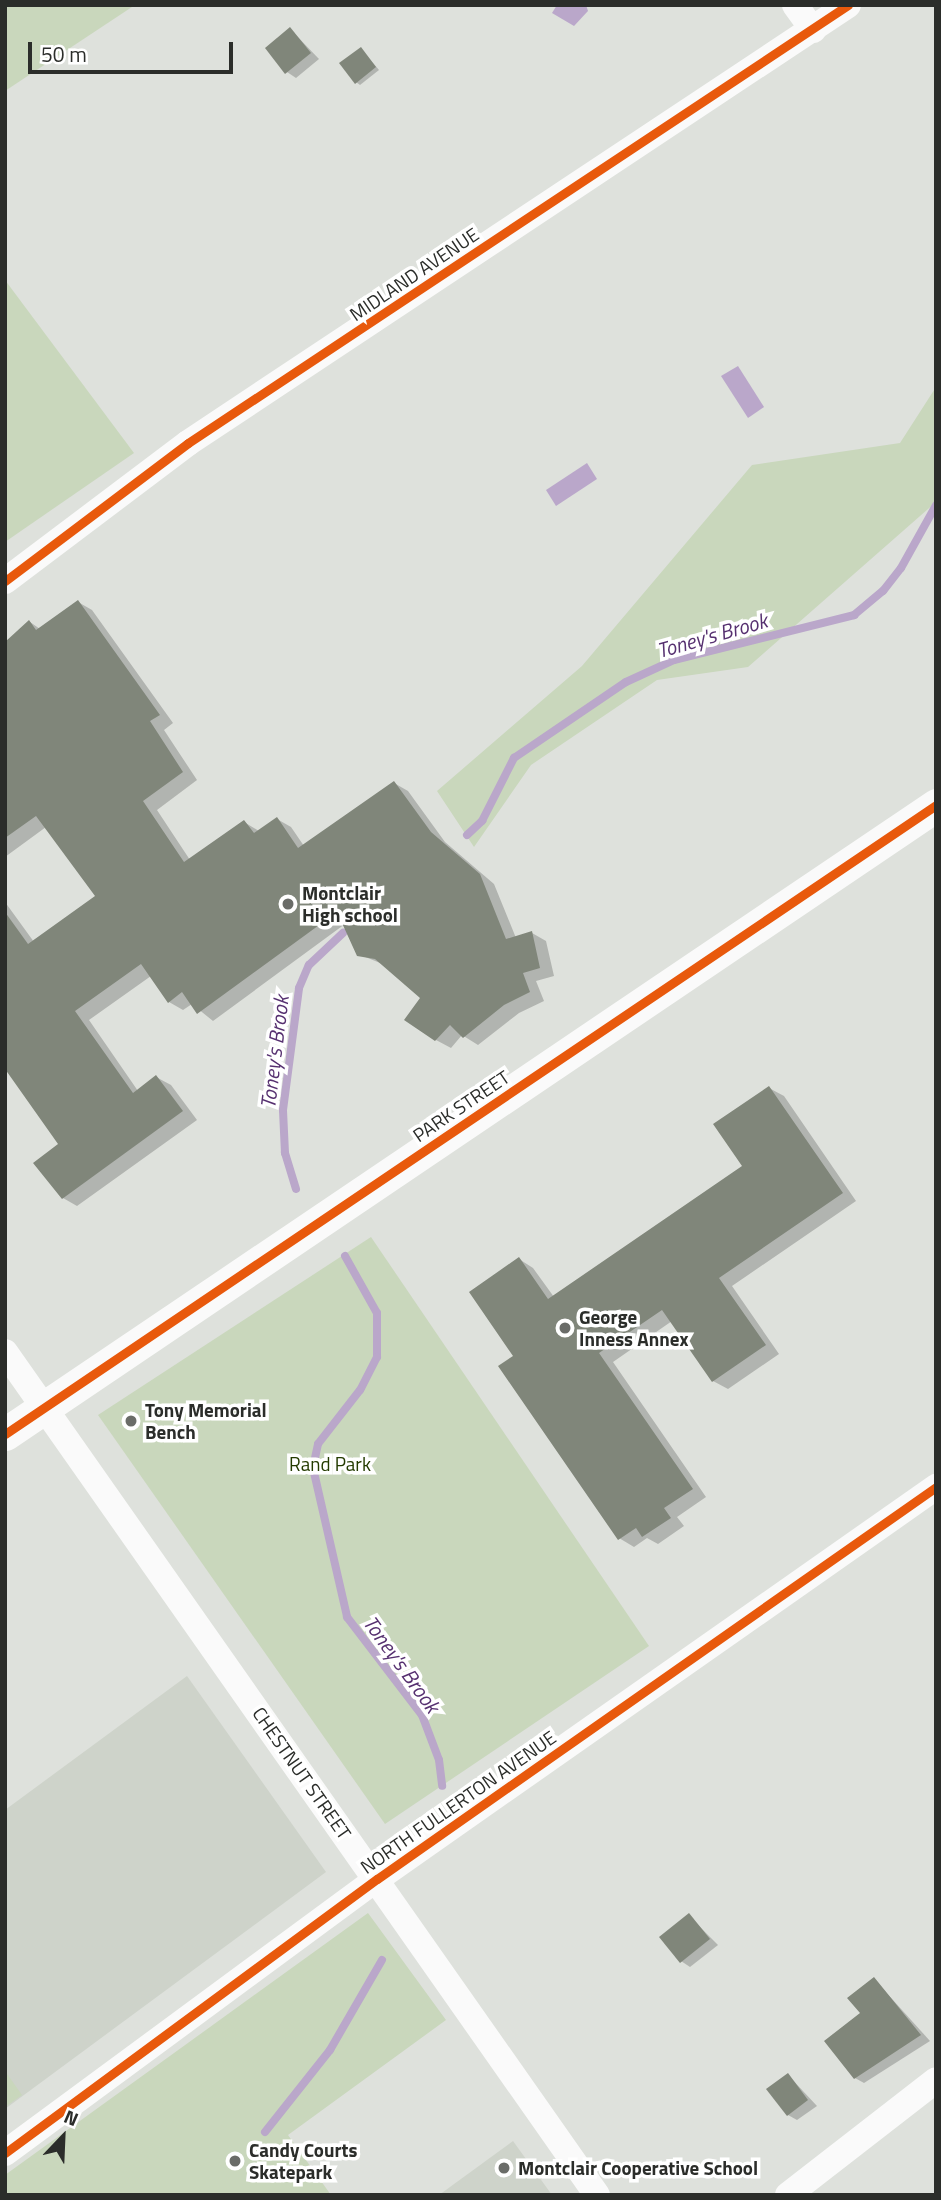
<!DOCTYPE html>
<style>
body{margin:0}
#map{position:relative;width:941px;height:2200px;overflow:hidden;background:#dee1dc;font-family:"Titillium Web",sans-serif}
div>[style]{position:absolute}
.built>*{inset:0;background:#ced3ca}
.green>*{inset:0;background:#c9d7bc}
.water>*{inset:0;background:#baa7ca}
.shadow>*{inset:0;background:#0003}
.stream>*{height:8px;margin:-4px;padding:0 4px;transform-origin:4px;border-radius:4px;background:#baa7ca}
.building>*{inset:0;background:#80867a}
.minor>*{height:26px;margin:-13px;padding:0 13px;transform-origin:13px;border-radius:13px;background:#fafafa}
.tertiary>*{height:33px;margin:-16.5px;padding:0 16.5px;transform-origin:16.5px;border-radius:16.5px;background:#fafafa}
.cycleway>*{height:9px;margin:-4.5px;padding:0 4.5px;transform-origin:4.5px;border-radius:4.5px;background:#e8590c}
.dots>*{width:19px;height:19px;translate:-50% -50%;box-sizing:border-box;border:4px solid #fff;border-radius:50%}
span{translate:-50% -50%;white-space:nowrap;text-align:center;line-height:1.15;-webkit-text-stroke:7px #fff;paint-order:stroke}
.street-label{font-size:19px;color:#2b2d2a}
.poi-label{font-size:19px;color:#2b2d2a;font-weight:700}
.left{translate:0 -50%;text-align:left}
.park-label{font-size:19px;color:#243b00}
.water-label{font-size:21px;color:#563070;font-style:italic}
.frame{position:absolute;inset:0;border:7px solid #2b2d2a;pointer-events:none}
.north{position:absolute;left:28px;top:2102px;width:70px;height:70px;-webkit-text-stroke:5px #fff;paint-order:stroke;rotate:23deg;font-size:19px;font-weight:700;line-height:28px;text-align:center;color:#2b2d2a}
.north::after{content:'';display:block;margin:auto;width:24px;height:32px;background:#2b2d2a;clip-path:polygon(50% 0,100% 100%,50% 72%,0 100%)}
.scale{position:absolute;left:28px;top:42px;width:205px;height:32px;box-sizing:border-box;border:4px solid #2b2d2a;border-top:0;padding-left:9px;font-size:21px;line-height:24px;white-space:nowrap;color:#2b2d2a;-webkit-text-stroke:5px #fff;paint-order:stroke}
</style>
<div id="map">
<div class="built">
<div style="clip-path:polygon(187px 1676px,326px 1872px,5px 2109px,5px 1810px)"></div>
<div style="clip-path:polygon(513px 2141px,552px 2195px,439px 2195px)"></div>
</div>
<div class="green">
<div style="clip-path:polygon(5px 5px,135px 5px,5px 91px)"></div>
<div style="clip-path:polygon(5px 280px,134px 453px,5px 542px)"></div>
<div style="clip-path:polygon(936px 387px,936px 502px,748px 667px,657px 680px,531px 765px,474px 847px,437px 791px,582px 666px,752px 465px,900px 443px)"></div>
<div style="clip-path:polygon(371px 1237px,649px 1646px,385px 1824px,98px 1415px)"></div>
<div style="clip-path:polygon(368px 1913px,446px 2020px,288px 2135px,331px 2195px,5px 2195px,5px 2175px)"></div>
<div style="clip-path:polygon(5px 2071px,22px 2095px,5px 2107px)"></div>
</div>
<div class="water">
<div style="clip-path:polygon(557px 5px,586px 5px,588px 11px,574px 26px,552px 13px)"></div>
<div style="clip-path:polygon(738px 366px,764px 407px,748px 418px,721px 376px)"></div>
<div style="clip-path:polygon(587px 463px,597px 479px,556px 506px,546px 490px)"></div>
</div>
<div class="shadow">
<div style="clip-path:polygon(290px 29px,319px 59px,296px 78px,287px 72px)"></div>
<div style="clip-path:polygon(361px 49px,379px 70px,360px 85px,356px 82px)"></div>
<div style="clip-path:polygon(78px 602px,92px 610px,173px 723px,164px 730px,197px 780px,157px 810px,190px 860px,244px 822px,259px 831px,277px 819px,291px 827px,304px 846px,394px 783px,408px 791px,445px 842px,494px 884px,516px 938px,532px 933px,546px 941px,554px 976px,536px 981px,544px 1001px,519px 1013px,478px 1045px,462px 1035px,451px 1048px,436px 1040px,422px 998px,385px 965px,358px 954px,345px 924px,213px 1021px,192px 1004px,183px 1010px,169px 1002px,151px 976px,89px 1020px,138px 1091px,156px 1077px,171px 1085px,197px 1120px,77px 1206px,63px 1198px,60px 1144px,5px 1066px,5px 902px,34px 942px,97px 897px,46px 827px,5px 857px,5px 645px,30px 622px,40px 629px)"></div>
<div style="clip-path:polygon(769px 1088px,784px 1096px,856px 1201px,732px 1286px,779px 1354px,728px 1389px,713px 1381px,672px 1321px,613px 1362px,706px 1497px,677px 1517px,684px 1526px,658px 1544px,647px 1538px,634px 1547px,619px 1538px,516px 1356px,519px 1259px,533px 1268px,554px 1297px,744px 1166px)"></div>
<div style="clip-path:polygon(689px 1916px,718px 1945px,690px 1967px,681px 1961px)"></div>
<div style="clip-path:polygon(874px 1979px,930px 2041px,864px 2083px,855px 2078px,862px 2014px)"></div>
<div style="clip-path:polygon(788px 2075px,817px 2106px,797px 2120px,788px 2115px)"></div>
</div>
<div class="stream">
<div style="left:467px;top:835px;width:21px;rotate:-43deg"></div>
<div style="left:482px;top:821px;width:71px;rotate:-63.1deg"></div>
<div style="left:514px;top:758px;width:135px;rotate:-34.2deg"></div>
<div style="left:626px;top:682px;width:53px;rotate:-24.6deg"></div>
<div style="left:674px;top:660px;width:186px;rotate:-14deg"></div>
<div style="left:854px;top:615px;width:38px;rotate:-40deg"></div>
<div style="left:883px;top:591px;width:29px;rotate:-52deg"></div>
<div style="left:901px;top:568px;width:72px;rotate:-60.9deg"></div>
<div style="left:296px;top:1189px;width:38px;rotate:-107deg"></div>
<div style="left:285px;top:1153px;width:43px;rotate:-92.7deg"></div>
<div style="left:283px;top:1110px;width:123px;rotate:-82.5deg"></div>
<div style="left:299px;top:988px;width:25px;rotate:-67deg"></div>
<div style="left:309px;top:965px;width:47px;rotate:-43.3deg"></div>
<div style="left:345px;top:1256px;width:65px;rotate:60.7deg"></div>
<div style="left:377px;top:1313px;width:44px;rotate:90deg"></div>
<div style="left:377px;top:1357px;width:37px;rotate:117deg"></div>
<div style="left:360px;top:1390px;width:68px;rotate:127.9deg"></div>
<div style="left:318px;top:1444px;width:25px;rotate:102deg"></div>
<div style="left:313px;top:1468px;width:153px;rotate:77.1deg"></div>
<div style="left:347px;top:1617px;width:123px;rotate:52.6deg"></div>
<div style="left:422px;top:1715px;width:48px;rotate:69.3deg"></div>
<div style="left:439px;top:1760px;width:26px;rotate:83deg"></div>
<div style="left:265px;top:2132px;width:105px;rotate:-51.6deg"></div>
<div style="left:330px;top:2050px;width:104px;rotate:-60deg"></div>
</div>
<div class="building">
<div style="clip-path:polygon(290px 27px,311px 53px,285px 74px,265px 48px)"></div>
<div style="clip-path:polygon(361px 47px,376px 67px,355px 84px,339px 63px)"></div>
<div style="clip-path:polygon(78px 600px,160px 715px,150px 721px,183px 772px,143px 801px,184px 862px,244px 820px,254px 833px,277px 817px,298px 848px,394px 781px,431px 832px,480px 874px,506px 939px,532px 931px,540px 968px,523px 973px,530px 992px,504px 1005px,463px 1038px,450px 1025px,435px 1041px,404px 1020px,420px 998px,375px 959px,357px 956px,337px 912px,197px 1014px,182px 992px,168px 1003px,141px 964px,75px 1011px,133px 1093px,156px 1075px,183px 1111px,62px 1199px,33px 1163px,58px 1144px,5px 1069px,5px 912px,28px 944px,95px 896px,36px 816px,5px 838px,5px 642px,29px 620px,36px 630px)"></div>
<div style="clip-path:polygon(769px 1086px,843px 1193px,719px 1278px,766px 1345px,712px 1382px,662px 1310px,599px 1353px,693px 1489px,664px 1508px,671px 1518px,642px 1537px,636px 1528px,618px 1540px,498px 1366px,513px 1356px,469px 1292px,519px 1257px,548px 1299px,742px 1166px,713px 1124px)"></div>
<div style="clip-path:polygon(689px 1913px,710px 1939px,680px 1963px,659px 1937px)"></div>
<div style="clip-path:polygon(874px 1977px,921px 2035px,854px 2079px,824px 2041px,860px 2013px,847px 1998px)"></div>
<div style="clip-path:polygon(788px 2073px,808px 2100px,787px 2116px,766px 2089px)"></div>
</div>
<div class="minor">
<div style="left:795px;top:5px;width:31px;rotate:54deg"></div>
<div style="left:5px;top:581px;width:229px;rotate:-37deg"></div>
<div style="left:188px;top:443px;width:792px;rotate:-33.57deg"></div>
<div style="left:5px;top:1352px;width:1030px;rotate:54.92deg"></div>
<div style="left:5px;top:2153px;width:462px;rotate:-36.4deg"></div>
<div style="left:377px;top:1879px;width:683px;rotate:-35.04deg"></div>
<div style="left:788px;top:2195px;width:187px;rotate:-37.8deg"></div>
</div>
<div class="tertiary">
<div style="left:5px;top:1434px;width:1124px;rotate:-34.04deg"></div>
</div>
<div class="cycleway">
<div style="left:5px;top:581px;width:229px;rotate:-37deg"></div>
<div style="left:188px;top:443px;width:792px;rotate:-33.57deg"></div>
<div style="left:5px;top:1434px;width:1124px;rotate:-34.04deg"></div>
<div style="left:5px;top:2153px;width:462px;rotate:-36.4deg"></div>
<div style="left:377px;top:1879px;width:683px;rotate:-35.04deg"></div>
</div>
<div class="dots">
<div style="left:288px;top:904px;background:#6a6c68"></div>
<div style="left:565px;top:1328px;background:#6a6c68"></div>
<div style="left:131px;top:1421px;background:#6a6c68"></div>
<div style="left:235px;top:2161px;background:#6a6c68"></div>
<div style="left:504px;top:2168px;background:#6a6c68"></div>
</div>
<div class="street-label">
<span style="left:414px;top:274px;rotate:-34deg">MIDLAND AVENUE</span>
<span style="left:461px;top:1106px;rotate:-34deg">PARK STREET</span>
<span style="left:302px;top:1773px;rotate:55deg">CHESTNUT STREET</span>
<span style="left:458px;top:1802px;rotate:-35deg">NORTH FULLERTON AVENUE</span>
</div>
<div class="poi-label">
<span class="left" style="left:302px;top:904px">Montclair<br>High school</span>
<span class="left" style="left:579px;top:1328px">George<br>Inness Annex</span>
<span class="left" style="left:145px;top:1421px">Tony Memorial<br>Bench</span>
<span class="left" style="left:249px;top:2161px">Candy Courts<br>Skatepark</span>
<span class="left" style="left:518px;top:2168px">Montclair Cooperative School</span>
</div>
<div class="park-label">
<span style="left:330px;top:1464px">Rand Park</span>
</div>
<div class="water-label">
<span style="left:712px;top:635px;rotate:-16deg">Toney's Brook</span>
<span style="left:274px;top:1052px;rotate:-83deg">Toney's Brook</span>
<span style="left:402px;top:1664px;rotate:54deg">Toney's Brook</span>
</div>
<div class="frame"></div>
<div class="north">N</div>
<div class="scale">50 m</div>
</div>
